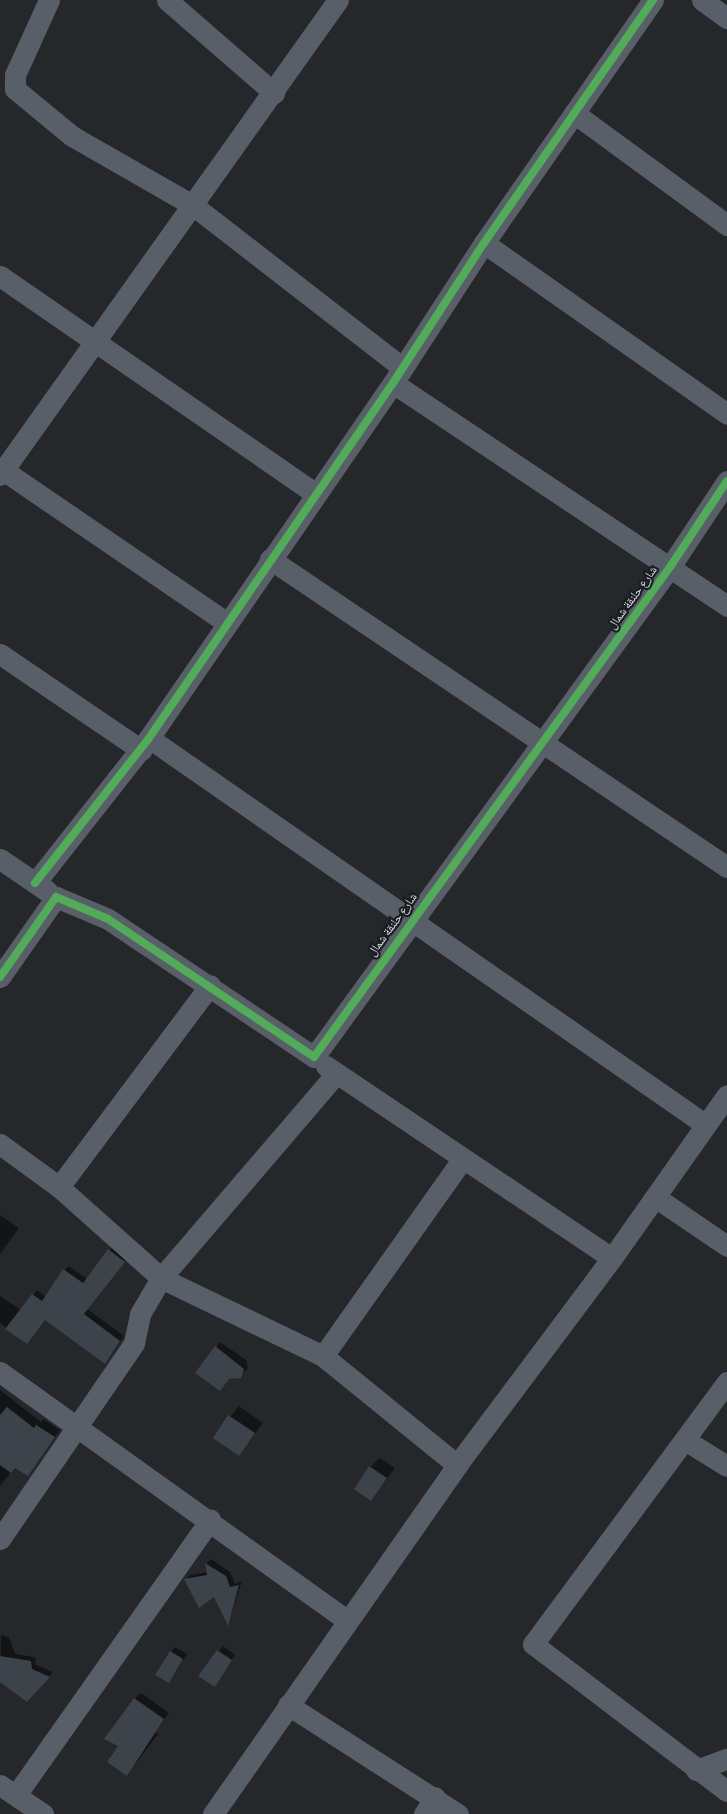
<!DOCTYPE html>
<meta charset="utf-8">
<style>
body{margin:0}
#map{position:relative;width:727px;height:1814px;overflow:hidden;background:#25272a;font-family:"Source Sans 3","Noto Naskh Arabic",sans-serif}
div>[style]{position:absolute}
.shadow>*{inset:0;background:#0007}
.building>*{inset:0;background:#3d434b}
.street>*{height:21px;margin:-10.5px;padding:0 10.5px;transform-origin:10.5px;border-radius:10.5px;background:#585f68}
.cycleway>*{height:8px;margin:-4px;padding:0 4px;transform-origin:4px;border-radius:4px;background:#51ab58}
span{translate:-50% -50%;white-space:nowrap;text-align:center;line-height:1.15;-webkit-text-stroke:4.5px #1b1e22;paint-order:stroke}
.street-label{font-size:12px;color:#dcdee1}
</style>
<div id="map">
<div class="shadow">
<div style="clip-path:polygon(0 1215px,19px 1228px,0 1254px)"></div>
<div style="clip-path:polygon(113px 1246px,128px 1257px,87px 1309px,124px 1336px,109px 1358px,46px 1319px,27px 1343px,0 1323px,0 1296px,21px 1310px,37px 1290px,46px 1297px,68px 1266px,88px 1279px)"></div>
<div style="clip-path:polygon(220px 1342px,246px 1360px,248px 1368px,236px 1378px,197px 1372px)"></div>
<div style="clip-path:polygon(0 1390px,41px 1422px,43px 1419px,60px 1430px,28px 1474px,16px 1466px,0 1486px)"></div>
<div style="clip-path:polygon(239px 1406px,263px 1423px,239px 1454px,214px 1437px)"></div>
<div style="clip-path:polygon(380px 1458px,395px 1468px,371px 1500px,370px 1467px)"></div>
<div style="clip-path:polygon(211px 1559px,230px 1572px,235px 1584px,242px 1581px,228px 1624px,214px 1595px,186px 1579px,190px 1575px,208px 1572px,207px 1563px)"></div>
<div style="clip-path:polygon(1px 1635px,9px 1637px,15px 1654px,35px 1657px,36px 1665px,53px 1672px,27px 1700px,0 1681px)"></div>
<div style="clip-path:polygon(223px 1646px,235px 1655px,215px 1685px,200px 1676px)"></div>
<div style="clip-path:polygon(175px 1647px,187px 1654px,169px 1682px,171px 1652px)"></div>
<div style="clip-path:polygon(141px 1693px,169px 1713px,155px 1732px,158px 1734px,127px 1775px,134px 1699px)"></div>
</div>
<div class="building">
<div style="clip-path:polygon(108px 1249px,125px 1262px,84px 1314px,120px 1341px,105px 1364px,45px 1320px,27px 1344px,5px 1329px,32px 1294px,42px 1301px,63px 1269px,83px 1283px)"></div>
<div style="clip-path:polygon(215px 1346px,244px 1369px,241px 1378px,229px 1379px,220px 1391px,195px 1373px)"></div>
<div style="clip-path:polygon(7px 1407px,34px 1428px,36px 1425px,55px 1437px,28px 1476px,15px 1468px,11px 1473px,0 1465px,0 1415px)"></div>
<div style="clip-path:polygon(228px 1415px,255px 1433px,239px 1456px,213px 1438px)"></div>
<div style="clip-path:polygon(369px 1466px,387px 1478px,371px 1501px,354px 1489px)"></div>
<div style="clip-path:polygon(205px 1563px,226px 1576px,230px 1587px,239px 1585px,228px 1626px,214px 1597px,199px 1608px,184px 1579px,207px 1575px)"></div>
<div style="clip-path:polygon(217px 1650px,232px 1660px,215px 1687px,198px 1676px)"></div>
<div style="clip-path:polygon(170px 1651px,183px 1659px,169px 1683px,155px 1675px)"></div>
<div style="clip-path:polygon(0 1656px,31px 1661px,32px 1669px,50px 1677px,27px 1702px,0 1682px)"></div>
<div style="clip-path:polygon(134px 1698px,164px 1719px,127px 1776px,107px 1762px,118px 1746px,104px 1739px)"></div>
</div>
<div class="street">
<div style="left:49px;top:0;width:82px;rotate:114.4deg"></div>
<div style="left:15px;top:75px;width:14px;rotate:90deg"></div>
<div style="left:15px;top:89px;width:74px;rotate:39.5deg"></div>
<div style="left:72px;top:136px;width:141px;rotate:29.8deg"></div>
<div style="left:194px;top:206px;width:264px;rotate:37.8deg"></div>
<div style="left:167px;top:0;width:142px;rotate:41deg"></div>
<div style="left:702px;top:0;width:31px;rotate:36deg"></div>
<div style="left:574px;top:113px;width:190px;rotate:36.2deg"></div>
<div style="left:484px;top:243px;width:297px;rotate:35.1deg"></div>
<div style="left:0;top:276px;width:383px;rotate:34.6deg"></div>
<div style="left:393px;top:383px;width:402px;rotate:33.7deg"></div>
<div style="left:0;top:468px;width:275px;rotate:34.3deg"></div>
<div style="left:0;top:475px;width:583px;rotate:-54.57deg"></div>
<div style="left:270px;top:559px;width:551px;rotate:33.98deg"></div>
<div style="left:0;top:654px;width:171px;rotate:34.2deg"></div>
<div style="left:149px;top:738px;width:678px;rotate:34.79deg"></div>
<div style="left:0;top:859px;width:57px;rotate:34.2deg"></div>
<div style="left:35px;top:883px;width:184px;rotate:-51.8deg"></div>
<div style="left:149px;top:738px;width:431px;rotate:-55.5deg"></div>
<div style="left:393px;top:383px;width:167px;rotate:-57deg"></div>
<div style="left:484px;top:243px;width:296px;rotate:-55.2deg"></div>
<div style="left:0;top:977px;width:98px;rotate:-55deg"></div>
<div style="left:56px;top:897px;width:56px;rotate:22.9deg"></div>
<div style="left:108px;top:919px;width:248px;rotate:33.8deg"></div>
<div style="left:314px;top:1057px;width:606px;rotate:-54deg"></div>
<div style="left:670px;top:567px;width:103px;rotate:-56.5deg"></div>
<div style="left:326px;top:1066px;width:344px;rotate:33.9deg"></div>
<div style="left:0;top:1144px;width:73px;rotate:36.1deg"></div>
<div style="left:59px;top:1187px;width:137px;rotate:41.7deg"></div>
<div style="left:161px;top:1278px;width:180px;rotate:25.7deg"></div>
<div style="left:323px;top:1356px;width:173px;rotate:39.1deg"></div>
<div style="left:59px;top:1187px;width:252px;rotate:-53.2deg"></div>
<div style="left:655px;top:1197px;width:87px;rotate:34.2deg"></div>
<div style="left:323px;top:1356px;width:240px;rotate:-54.7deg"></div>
<div style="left:0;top:1372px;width:427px;rotate:35.6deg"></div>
<div style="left:727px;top:1382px;width:326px;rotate:126.5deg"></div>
<div style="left:533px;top:1644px;width:243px;rotate:37.2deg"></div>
<div style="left:685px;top:1440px;width:49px;rotate:31.8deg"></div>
<div style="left:0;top:1539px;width:237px;rotate:-55.6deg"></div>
<div style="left:134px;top:1343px;width:30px;rotate:-78deg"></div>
<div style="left:140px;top:1314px;width:42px;rotate:-59.7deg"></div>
<div style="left:161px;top:1278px;width:269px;rotate:-49.4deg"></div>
<div style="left:288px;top:1705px;width:202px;rotate:32.7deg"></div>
<div style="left:696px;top:1770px;width:33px;rotate:-20deg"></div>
<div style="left:0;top:1785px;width:52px;rotate:34deg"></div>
<div style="left:16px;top:1795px;width:337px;rotate:-54.8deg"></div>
<div style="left:213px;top:1814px;width:426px;rotate:-55deg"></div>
<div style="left:457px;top:1465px;width:259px;rotate:-53.2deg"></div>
<div style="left:612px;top:1258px;width:199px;rotate:-54.8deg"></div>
<div style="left:424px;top:1814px;width:20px;rotate:-57deg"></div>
</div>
<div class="cycleway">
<div style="left:35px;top:883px;width:184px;rotate:-51.8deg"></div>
<div style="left:149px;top:738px;width:431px;rotate:-55.5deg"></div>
<div style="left:393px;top:383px;width:167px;rotate:-57deg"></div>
<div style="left:484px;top:243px;width:296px;rotate:-55.2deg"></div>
<div style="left:0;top:977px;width:98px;rotate:-55deg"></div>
<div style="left:56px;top:897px;width:56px;rotate:22.9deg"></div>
<div style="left:108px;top:919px;width:248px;rotate:33.8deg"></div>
<div style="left:314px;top:1057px;width:606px;rotate:-54deg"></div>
<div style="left:670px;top:567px;width:103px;rotate:-56.5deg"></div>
</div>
<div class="street-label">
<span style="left:633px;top:598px;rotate:-54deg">شارع حلنقة شمال</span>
<span style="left:393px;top:925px;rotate:-54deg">شارع حلنقة شمال</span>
</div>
</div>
